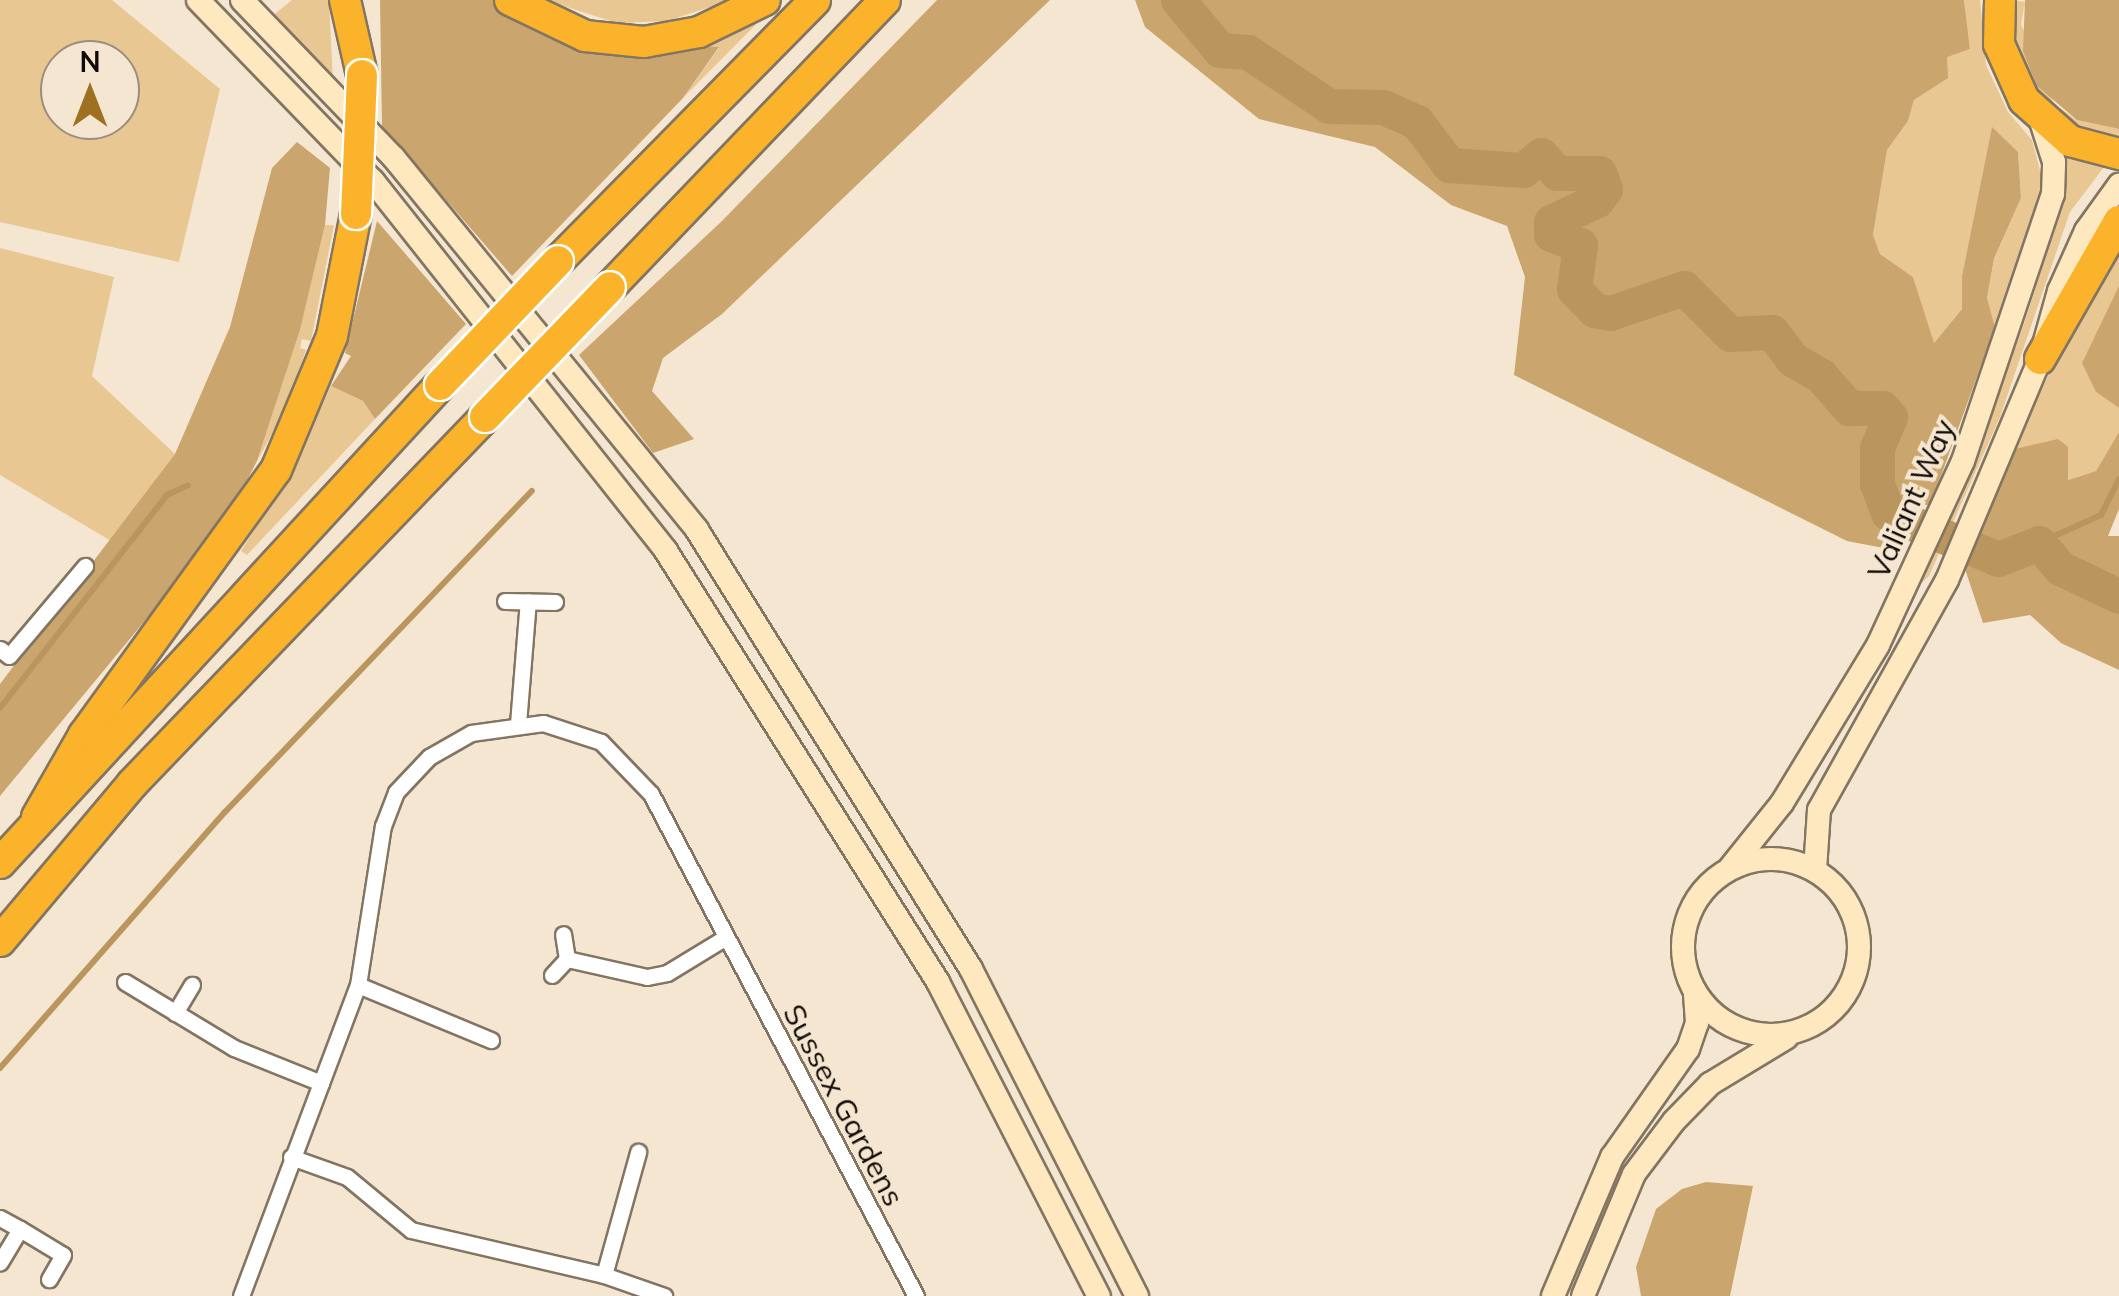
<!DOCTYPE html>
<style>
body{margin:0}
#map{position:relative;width:2119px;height:1296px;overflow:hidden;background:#f5e6d1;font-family:Mulish,sans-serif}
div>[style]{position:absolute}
.green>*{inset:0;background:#e9c793}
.forest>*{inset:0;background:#caa56d}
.stream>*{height:6px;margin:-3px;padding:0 3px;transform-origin:3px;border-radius:3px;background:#ba965e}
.river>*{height:35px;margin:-17.5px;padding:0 17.5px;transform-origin:17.5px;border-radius:17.5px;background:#ba965e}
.roads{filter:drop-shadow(2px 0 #827562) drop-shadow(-2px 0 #827562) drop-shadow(0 2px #827562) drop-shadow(0 -2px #827562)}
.street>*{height:15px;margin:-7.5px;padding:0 7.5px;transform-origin:7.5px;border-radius:7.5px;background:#fff}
.secondary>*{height:22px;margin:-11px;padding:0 11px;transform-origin:11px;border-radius:11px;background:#fee8bf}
.secondary>.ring{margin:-11px;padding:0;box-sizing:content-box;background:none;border:22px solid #fee8bf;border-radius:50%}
.highway>*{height:30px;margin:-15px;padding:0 15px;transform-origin:15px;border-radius:15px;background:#fab32a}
.bridges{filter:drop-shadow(2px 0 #fff) drop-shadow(-2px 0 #fff) drop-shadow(0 2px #fff) drop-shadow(0 -2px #fff)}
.highway-bridge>*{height:30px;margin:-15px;padding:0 15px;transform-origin:15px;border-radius:15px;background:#fab32a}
span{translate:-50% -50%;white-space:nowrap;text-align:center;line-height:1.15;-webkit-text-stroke:8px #f5e6d1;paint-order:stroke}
.street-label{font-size:30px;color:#0f0a05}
.north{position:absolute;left:40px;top:40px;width:100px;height:100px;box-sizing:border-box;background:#f5e6d1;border:2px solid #998e7f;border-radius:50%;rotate:0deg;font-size:28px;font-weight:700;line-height:40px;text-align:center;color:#0f0a05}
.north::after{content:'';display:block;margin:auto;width:35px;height:45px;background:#9d7121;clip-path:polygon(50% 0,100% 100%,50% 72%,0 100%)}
</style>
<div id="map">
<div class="green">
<div style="clip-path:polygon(evenodd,0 0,112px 0,220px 89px,179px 262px,0 222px,0 0,60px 60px,120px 60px,120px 120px,60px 120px,60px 60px)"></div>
<div style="clip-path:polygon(292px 0,329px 0,333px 82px,271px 17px)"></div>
<div style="clip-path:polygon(545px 0,731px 0,667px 21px,617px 23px)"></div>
<div style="clip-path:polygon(780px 0,683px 98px,719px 48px,689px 46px)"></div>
<div style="clip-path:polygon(1964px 0,1980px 0,1986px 65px,2008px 112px,2032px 140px,2043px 182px,1979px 383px,1982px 353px,1995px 327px,1987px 298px,1994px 260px,2021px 198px,2018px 152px,1992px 128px,1962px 276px,1962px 309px,1933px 344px,1913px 277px,1880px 254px,1873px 235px,1887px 150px,1908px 121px,1914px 100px,1947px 78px,1947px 56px,1970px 49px)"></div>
<div style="clip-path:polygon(2012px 0,2025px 2px,2021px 24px,2054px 104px,2077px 120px,2119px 129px,2119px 136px,2071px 125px,2028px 87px,2010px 42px)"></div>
<div style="clip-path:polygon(2064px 153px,2107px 163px,2070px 212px,2000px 417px,1929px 576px,1914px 590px,1979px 447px,2025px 321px,2062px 206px)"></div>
<div style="clip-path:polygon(325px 225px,334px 225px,311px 341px,302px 339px,300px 348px,306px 350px,284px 412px,257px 461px,300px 330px)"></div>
<div style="clip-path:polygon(2119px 235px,2119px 286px,2096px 392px,2119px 408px,2119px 432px,2096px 471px,2067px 480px,2068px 447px,2011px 450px)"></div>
<div style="clip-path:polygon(0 248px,114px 277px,92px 376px,175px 454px,111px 541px,0 475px)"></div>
<div style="clip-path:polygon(331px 386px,363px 401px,375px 419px,247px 555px,241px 551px,291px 472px)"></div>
</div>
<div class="forest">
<div style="clip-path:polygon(380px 0,493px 0,689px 46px,719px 47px,683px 98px,512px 276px,382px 126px)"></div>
<div style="clip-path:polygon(937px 0,1050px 0,722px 314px,663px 358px,652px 391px,694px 439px,653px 453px,579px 355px,722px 221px)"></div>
<div style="clip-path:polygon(1135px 0,1964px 0,1970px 49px,1947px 57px,1948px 78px,1914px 100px,1908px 121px,1887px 150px,1873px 235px,1880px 254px,1913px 277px,1934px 343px,1962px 309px,1962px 276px,1992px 127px,2018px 152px,2021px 198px,1994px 259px,1987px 298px,1995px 327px,1930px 506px,1923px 504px,1899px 551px,1847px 541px,1514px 375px,1525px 277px,1507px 226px,1451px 205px,1375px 147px,1259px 119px,1145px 27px)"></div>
<div style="clip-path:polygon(2025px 0,2119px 0,2119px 129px,2077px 120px,2037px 86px,2023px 51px)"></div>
<div style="clip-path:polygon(297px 142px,330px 168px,325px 225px,300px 330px,257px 461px,233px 507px,162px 600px,0 796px,0 684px,175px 454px,230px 327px,272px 168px)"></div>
<div style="clip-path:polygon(377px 221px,466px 324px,375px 419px,363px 401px,331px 386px,351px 356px,345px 353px)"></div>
<div style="clip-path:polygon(2119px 286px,2119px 408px,2096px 392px,2082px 363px)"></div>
<div style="clip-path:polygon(2119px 432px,2119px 509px,2108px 536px,2119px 536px,2119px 670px,2061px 643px,2030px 615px,1983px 623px,1964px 566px,2011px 450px,2058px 439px,2068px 447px,2068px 480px,2096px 471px)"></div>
<div style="clip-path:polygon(1706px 1182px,1753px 1186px,1730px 1296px,1641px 1296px,1636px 1267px,1656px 1209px,1682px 1189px)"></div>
</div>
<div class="stream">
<div style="left:2039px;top:543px;width:68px;rotate:-24.3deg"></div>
<div style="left:2101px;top:515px;width:40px;rotate:-63.4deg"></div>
<div style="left:0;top:708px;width:271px;rotate:-51.9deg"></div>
<div style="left:167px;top:495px;width:23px;rotate:-25deg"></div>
<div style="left:0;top:1068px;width:341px;rotate:-48.7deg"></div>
<div style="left:225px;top:812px;width:444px;rotate:-46.3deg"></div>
</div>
<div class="river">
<div style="left:1178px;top:0;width:65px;rotate:50deg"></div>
<div style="left:1220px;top:50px;width:28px;rotate:4deg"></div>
<div style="left:1248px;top:52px;width:97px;rotate:33.7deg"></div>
<div style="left:1329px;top:106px;width:54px;rotate:1.1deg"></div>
<div style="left:1383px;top:107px;width:37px;rotate:24deg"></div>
<div style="left:1417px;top:122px;width:54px;rotate:53.3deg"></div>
<div style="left:1449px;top:165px;width:74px;rotate:3.9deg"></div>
<div style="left:1523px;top:170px;width:23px;rotate:-40deg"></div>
<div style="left:1541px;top:155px;width:24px;rotate:48deg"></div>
<div style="left:1557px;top:173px;width:42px"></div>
<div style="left:1599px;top:173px;width:17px;rotate:69deg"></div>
<div style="left:1605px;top:189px;width:14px;rotate:126deg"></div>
<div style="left:1597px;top:200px;width:51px;rotate:154.4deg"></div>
<div style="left:1551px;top:222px;width:12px;rotate:90deg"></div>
<div style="left:1551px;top:234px;width:31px;rotate:21deg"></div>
<div style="left:1580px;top:245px;width:44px;rotate:97.8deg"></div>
<div style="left:1574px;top:289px;width:29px;rotate:46deg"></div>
<div style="left:1594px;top:310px;width:16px;rotate:11deg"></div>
<div style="left:1610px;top:313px;width:78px;rotate:-18.7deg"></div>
<div style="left:1684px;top:288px;width:65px;rotate:45deg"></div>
<div style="left:1730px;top:334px;width:42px;rotate:-2.7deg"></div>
<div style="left:1772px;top:332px;width:34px;rotate:53deg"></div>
<div style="left:1792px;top:359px;width:34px;rotate:30deg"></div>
<div style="left:1821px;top:376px;width:43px;rotate:48.8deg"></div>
<div style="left:1849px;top:408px;width:33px"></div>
<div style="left:1882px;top:408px;width:12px;rotate:48deg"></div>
<div style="left:1890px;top:417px;width:34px;rotate:113deg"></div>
<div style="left:1877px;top:448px;width:36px;rotate:90deg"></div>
<div style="left:1877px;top:484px;width:31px;rotate:69deg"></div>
<div style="left:1888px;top:513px;width:119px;rotate:22.7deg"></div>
<div style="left:1998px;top:559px;width:44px;rotate:-21.3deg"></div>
<div style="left:2039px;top:543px;width:33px;rotate:50deg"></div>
<div style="left:2060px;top:568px;width:65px;rotate:25.4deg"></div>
</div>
<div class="roads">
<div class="street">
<div style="left:505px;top:601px;width:50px;rotate:1.1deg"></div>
<div style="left:0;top:649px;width:11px;rotate:38deg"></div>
<div style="left:9px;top:656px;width:118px;rotate:-49.8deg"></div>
<div style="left:518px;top:724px;width:123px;rotate:-85.4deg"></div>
<div style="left:567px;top:959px;width:82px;rotate:12.7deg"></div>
<div style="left:647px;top:977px;width:20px;rotate:-11deg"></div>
<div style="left:667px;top:973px;width:66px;rotate:-31.3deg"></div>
<div style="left:552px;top:975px;width:22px;rotate:-47deg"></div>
<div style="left:567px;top:959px;width:25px;rotate:-99deg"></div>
<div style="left:125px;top:982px;width:127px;rotate:31.2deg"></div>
<div style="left:234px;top:1048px;width:94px;rotate:21.9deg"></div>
<div style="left:358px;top:985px;width:144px;rotate:22.5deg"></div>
<div style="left:175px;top:1013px;width:33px;rotate:-59deg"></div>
<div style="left:291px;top:1157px;width:59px;rotate:19.7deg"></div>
<div style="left:347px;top:1177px;width:83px;rotate:39.6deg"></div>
<div style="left:411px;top:1230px;width:198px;rotate:13.1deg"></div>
<div style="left:604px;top:1275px;width:64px;rotate:19.3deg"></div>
<div style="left:0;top:1218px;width:23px;rotate:29deg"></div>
<div style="left:20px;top:1229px;width:39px;rotate:121deg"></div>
<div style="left:20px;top:1229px;width:50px;rotate:31.2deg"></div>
<div style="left:63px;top:1255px;width:28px;rotate:120deg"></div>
<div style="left:604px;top:1275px;width:128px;rotate:-74.5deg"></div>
<div style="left:241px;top:1296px;width:332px;rotate:-69.4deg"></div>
<div style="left:358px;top:985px;width:161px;rotate:-81.1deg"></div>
<div style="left:383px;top:826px;width:36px;rotate:-69deg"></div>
<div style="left:396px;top:792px;width:48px;rotate:-46.7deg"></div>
<div style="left:429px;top:757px;width:48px;rotate:-29.7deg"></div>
<div style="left:471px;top:733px;width:73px;rotate:-7.9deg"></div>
<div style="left:543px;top:723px;width:61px;rotate:18.1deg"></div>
<div style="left:601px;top:742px;width:72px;rotate:46.1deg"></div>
<div style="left:651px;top:794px;width:568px;rotate:62.17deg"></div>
</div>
<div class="secondary">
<div style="left:198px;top:0;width:252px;rotate:46deg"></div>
<div style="left:373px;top:181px;width:472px;rotate:51.6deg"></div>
<div style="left:666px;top:551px;width:510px;rotate:57.74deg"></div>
<div style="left:938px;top:982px;width:353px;rotate:62.9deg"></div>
<div style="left:242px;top:0;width:219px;rotate:46.1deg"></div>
<div style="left:394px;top:158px;width:480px;rotate:50.8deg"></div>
<div style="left:697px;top:530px;width:517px;rotate:58.03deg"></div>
<div style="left:971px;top:969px;width:367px;rotate:63.1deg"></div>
<div class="ring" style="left:1683px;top:859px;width:154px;height:154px"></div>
<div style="left:1730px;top:868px;width:83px;rotate:-51.3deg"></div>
<div style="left:1782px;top:803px;width:185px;rotate:-58.7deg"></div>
<div style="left:1878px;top:645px;width:203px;rotate:-65.2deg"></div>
<div style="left:1963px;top:461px;width:282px;rotate:-71.4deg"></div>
<div style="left:2053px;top:194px;width:32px;rotate:-88deg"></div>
<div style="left:2054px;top:162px;width:46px;rotate:-107.7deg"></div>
<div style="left:1815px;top:870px;width:60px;rotate:-86.2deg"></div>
<div style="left:1819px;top:810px;width:263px;rotate:-60.9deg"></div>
<div style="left:1947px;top:580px;width:240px;rotate:-67.2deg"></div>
<div style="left:2040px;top:359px;width:71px;rotate:-74.4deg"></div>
<div style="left:2059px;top:291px;width:66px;rotate:-65.8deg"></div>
<div style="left:2086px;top:231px;width:57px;rotate:-54.3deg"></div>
<div style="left:1553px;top:1296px;width:151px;rotate:-67deg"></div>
<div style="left:1612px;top:1157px;width:132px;rotate:-54.9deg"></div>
<div style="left:1688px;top:1049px;width:28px;rotate:-71deg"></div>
<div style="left:1697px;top:1023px;width:29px;rotate:-94deg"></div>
<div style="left:1583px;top:1296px;width:132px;rotate:-67.3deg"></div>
<div style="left:1634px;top:1174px;width:66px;rotate:-53deg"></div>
<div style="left:1674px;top:1121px;width:52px;rotate:-45.8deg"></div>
<div style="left:1710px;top:1084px;width:89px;rotate:-31.2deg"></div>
</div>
<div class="highway">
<div style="left:345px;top:0;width:77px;rotate:77.2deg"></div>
<div style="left:510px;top:0;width:83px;rotate:25.6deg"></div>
<div style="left:585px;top:36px;width:59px;rotate:5.8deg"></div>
<div style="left:644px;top:42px;width:56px;rotate:-10.3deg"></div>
<div style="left:699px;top:32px;width:73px;rotate:-25.9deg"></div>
<div style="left:2000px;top:0;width:44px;rotate:91.3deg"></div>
<div style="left:1999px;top:44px;width:61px;rotate:65.9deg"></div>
<div style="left:2024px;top:100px;width:62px;rotate:41.7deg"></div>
<div style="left:2070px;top:141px;width:51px;rotate:14.9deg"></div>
<div style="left:558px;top:261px;width:366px;rotate:-45.4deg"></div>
<div style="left:610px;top:287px;width:397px;rotate:-46.2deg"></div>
<div style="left:2040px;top:359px;width:159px;rotate:-60.2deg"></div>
<div style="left:37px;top:817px;width:95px;rotate:-60.2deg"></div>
<div style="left:84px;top:735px;width:327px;rotate:-54.1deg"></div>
<div style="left:276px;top:470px;width:145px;rotate:-67.3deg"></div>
<div style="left:332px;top:336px;width:124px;rotate:-78.9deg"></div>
<div style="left:0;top:863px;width:650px;rotate:-47.37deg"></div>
<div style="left:0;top:941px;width:205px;rotate:-49.9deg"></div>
<div style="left:132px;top:784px;width:509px;rotate:-46.11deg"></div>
</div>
</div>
<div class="bridges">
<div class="highway-bridge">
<div style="left:356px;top:214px;width:139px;rotate:-87.5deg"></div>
<div style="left:440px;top:385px;width:171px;rotate:-46.4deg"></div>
<div style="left:485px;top:417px;width:180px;rotate:-46.1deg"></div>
</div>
</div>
<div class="street-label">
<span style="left:1911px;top:499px;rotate:-66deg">Valiant Way</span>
<span style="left:844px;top:1105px;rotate:62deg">Sussex Gardens</span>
</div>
<div class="north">N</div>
</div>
